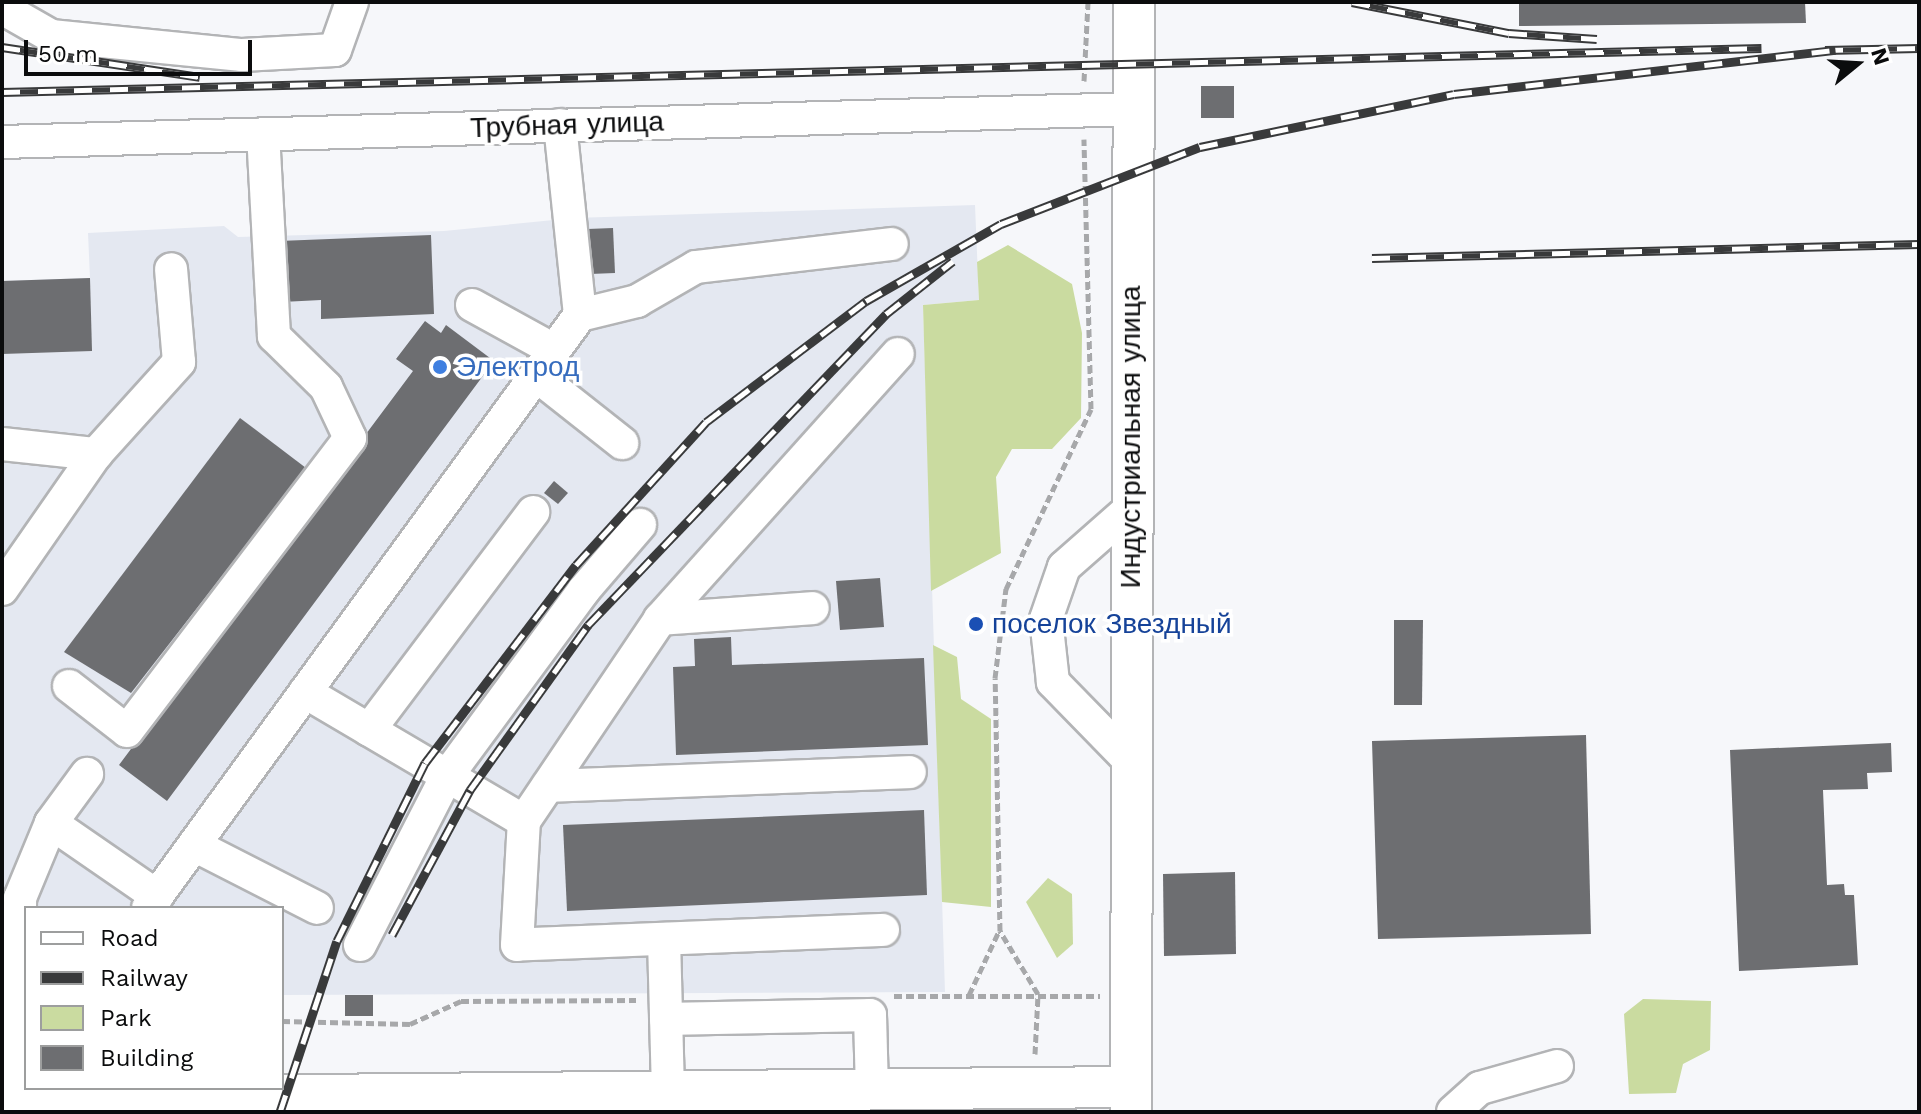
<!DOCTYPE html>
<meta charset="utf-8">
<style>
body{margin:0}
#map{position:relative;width:1921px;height:1114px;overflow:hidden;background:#f6f7fa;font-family:"Work Sans",sans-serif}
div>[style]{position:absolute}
.built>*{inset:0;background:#e4e8f1}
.green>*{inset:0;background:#cadba0}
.building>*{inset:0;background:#6d6e71}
.path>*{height:5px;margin-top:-2.5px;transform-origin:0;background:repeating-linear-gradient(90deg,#a7a8aa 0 8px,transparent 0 12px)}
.roads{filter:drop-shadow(2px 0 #b3b4b6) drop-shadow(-2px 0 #b3b4b6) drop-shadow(0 2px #b3b4b6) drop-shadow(0 -2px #b3b4b6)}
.minor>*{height:32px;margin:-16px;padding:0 16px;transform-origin:16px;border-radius:16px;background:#fff}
.major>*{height:40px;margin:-20px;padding:0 20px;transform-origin:20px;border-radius:20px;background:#fff}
.rail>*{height:9px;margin-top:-4.5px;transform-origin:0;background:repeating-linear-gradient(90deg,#fff 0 18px,#393a3b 0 36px);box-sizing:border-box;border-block:2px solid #393a3b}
.dots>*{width:22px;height:22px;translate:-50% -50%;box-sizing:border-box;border:4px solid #fff;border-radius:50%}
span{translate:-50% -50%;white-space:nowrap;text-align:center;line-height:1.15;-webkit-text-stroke:7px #fff;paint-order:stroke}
.street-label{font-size:28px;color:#0b0c0d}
.shop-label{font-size:28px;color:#366cbe}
.left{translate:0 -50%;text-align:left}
.transit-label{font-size:28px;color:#164399}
.frame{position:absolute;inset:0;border:4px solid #0b0c0d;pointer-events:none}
.legend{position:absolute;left:24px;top:906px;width:260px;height:184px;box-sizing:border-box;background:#fff;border:2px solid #9d9e9e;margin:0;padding:10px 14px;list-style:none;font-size:24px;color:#0b0c0d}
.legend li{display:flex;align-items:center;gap:16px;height:40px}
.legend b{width:40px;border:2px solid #9d9e9e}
.north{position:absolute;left:1817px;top:24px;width:80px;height:80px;-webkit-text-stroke:6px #fff;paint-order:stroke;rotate:72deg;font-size:22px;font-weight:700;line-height:32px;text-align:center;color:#0b0c0d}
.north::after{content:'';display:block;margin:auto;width:28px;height:36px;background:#0b0c0d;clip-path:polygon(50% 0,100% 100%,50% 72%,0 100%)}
.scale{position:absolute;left:24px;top:40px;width:228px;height:36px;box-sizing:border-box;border:4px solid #0b0c0d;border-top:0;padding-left:10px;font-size:24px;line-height:28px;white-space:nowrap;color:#0b0c0d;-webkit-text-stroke:6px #fff;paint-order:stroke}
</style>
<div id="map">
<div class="built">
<div style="clip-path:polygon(975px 205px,979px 300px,923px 305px,945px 992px,282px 995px,282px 908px,26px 908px,26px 998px,2px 998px,2px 281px,90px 278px,88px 233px,224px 226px,238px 237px,444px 231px,574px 218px)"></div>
</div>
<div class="green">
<div style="clip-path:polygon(1008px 245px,1072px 284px,1082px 333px,1081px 418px,1052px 449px,1012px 449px,996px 477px,1001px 553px,931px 591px,923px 305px,979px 300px,977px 262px)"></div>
<div style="clip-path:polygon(933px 645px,957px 657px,961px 699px,991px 719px,991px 907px,942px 902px)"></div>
<div style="clip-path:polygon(1048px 878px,1072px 894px,1073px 944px,1057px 958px,1026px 902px)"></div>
<div style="clip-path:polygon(1643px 999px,1711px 1001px,1710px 1050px,1683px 1064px,1676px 1093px,1629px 1094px,1624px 1014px)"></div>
</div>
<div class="building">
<div style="clip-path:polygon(1519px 2px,1805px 2px,1806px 23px,1519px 26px)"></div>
<div style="clip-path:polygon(1201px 86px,1234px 86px,1234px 118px,1201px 118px)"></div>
<div style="clip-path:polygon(613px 228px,615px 273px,565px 275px,562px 230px)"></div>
<div style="clip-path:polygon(431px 235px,434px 314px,321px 319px,321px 300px,282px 302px,279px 241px)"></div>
<div style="clip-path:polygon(90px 278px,92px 351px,2px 354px,2px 281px)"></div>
<div style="clip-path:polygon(425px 321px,441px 333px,446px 325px,494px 361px,167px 801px,119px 765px,413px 371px,396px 359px)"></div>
<div style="clip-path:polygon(240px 418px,306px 468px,131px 693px,64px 652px)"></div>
<div style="clip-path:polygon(554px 481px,568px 493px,558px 504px,544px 493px)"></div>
<div style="clip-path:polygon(880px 578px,884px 627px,840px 630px,836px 581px)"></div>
<div style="clip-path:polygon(1394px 620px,1423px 620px,1422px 705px,1394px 705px)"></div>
<div style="clip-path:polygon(731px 637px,732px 665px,924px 658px,928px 745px,676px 755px,673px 667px,695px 666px,694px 639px)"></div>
<div style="clip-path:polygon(1586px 735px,1591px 934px,1378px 939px,1372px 741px)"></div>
<div style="clip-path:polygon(1891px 743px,1892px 772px,1867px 773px,1868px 789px,1823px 790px,1827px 885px,1844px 884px,1845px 895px,1854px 895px,1858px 965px,1739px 971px,1730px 750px)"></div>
<div style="clip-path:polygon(924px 810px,927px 895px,567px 911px,563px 825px)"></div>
<div style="clip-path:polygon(1235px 872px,1236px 954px,1164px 956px,1163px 874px)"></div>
<div style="clip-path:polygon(345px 995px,373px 995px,373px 1016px,345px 1016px)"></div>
</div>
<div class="path">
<div style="left:1084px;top:81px;width:79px;rotate:-87.1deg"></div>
<div style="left:969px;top:995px;width:71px;rotate:-64.9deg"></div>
<div style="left:894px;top:996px;width:206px"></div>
<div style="left:282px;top:1021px;width:128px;rotate:1.3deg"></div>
<div style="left:410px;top:1024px;width:56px;rotate:-24.3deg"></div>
<div style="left:461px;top:1001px;width:175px;rotate:-0.3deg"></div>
<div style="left:1035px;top:1054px;width:60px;rotate:-87.1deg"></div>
<div style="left:1038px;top:994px;width:74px;rotate:-121.1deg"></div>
<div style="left:1000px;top:931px;width:253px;rotate:-91.1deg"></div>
<div style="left:995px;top:678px;width:90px;rotate:-83deg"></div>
<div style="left:1006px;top:589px;width:199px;rotate:-64.7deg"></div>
<div style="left:1091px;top:409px;width:270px;rotate:-91.5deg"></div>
</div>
<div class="roads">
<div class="minor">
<div style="left:2px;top:8px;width:56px;rotate:29.7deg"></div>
<div style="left:51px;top:36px;width:192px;rotate:5.7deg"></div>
<div style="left:242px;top:55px;width:93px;rotate:-3.1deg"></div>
<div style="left:335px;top:50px;width:51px;rotate:-70.5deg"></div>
<div style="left:2px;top:142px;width:1131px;rotate:-1.67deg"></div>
<div style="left:472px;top:305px;width:94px;rotate:28.8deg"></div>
<div style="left:580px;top:315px;width:59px;rotate:-13.8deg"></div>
<div style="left:637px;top:301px;width:68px;rotate:-30deg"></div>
<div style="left:696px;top:267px;width:197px;rotate:-6.7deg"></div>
<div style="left:536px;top:375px;width:110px;rotate:38.3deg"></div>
<div style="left:2px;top:444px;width:95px;rotate:6.1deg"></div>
<div style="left:2px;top:589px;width:165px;rotate:-55.2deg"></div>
<div style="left:96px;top:454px;width:124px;rotate:-47.9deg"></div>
<div style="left:179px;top:362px;width:93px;rotate:-94.9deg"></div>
<div style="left:660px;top:619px;width:153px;rotate:-4.1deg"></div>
<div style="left:69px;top:686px;width:73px;rotate:37.8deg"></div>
<div style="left:127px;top:731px;width:368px;rotate:-52.7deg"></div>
<div style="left:350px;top:438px;width:56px;rotate:-115.2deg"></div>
<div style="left:326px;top:387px;width:73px;rotate:-135.6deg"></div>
<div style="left:274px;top:336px;width:202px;rotate:-93.1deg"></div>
<div style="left:305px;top:692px;width:254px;rotate:30.5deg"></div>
<div style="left:369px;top:730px;width:273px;rotate:-53deg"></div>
<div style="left:1131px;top:762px;width:112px;rotate:-134.3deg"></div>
<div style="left:1053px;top:682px;width:63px;rotate:-96.3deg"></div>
<div style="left:1046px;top:619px;width:55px;rotate:-70.9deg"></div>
<div style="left:1064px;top:567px;width:89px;rotate:-41.4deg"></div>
<div style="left:548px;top:786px;width:362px;rotate:-2.2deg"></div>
<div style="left:51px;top:823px;width:129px;rotate:34.6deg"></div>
<div style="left:194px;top:845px;width:138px;rotate:27.1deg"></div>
<div style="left:148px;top:908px;width:734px;rotate:-53.93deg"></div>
<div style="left:580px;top:315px;width:191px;rotate:-96deg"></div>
<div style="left:883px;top:930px;width:366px;rotate:177.7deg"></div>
<div style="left:517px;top:945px;width:124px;rotate:-86.8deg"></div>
<div style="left:524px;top:821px;width:244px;rotate:-56deg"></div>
<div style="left:660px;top:619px;width:356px;rotate:-48.1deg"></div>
<div style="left:664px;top:939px;width:152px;rotate:88.5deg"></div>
<div style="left:360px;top:945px;width:190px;rotate:-62.8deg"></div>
<div style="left:447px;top:776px;width:231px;rotate:-53.6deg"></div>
<div style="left:584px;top:590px;width:86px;rotate:-49.3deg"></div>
<div style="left:666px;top:1019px;width:204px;rotate:-1.1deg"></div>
<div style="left:870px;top:1015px;width:74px;rotate:88.5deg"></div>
<div style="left:17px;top:1098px;width:200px;rotate:-89.1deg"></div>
<div style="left:20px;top:898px;width:81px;rotate:-67.5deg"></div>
<div style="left:51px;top:823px;width:61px;rotate:-53.7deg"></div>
<div style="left:1453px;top:1112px;width:36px;rotate:-42deg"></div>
<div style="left:1480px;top:1088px;width:80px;rotate:-15.9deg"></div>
</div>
<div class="major">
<div style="left:2px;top:1098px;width:1128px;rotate:-0.56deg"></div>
<div style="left:1131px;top:1112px;width:1110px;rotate:-89.85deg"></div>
</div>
</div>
<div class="rail">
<div style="left:1352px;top:2px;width:160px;rotate:11.2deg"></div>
<div style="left:1509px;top:33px;width:88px;rotate:3.9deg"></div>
<div style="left:2px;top:47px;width:200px;rotate:8.6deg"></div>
<div style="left:1825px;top:50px;width:94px;rotate:-1.2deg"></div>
<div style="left:2px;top:92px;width:1760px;rotate:-1.43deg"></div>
<div style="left:1372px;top:258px;width:547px;rotate:-1.47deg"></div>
<div style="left:392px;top:935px;width:165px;rotate:-61.7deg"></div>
<div style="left:470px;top:790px;width:203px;rotate:-54.4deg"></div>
<div style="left:588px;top:625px;width:431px;rotate:-46.2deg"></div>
<div style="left:886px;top:314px;width:85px;rotate:-38.3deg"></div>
<div style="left:280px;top:1112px;width:180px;rotate:-71.6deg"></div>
<div style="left:337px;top:941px;width:199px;rotate:-63.7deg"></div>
<div style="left:425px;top:763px;width:249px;rotate:-52.7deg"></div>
<div style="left:576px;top:565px;width:193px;rotate:-47.7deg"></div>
<div style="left:706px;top:422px;width:201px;rotate:-37.1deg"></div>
<div style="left:866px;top:301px;width:155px;rotate:-29.7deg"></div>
<div style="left:1001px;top:224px;width:213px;rotate:-21.2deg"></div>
<div style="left:1200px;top:147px;width:259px;rotate:-11.8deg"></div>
<div style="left:1454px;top:94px;width:384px;rotate:-6.6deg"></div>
</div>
<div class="dots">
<div style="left:440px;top:367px;background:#3f7fe0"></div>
<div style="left:976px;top:624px;background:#1a4fb4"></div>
</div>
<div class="street-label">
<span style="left:567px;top:125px;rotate:-2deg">Трубная улица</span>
<span style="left:1131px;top:437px;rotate:-90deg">Индустриальная улица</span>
</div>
<div class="shop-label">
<span class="left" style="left:456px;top:367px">Электрод</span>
</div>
<div class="transit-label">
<span class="left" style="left:992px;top:624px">поселок Звездный</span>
</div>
<div class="frame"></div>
<ul class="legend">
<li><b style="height:10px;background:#fff"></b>Road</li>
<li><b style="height:10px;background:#393a3b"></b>Railway</li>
<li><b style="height:22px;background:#cadba0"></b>Park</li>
<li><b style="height:22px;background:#6d6e71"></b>Building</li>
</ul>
<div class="north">N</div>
<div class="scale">50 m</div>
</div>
